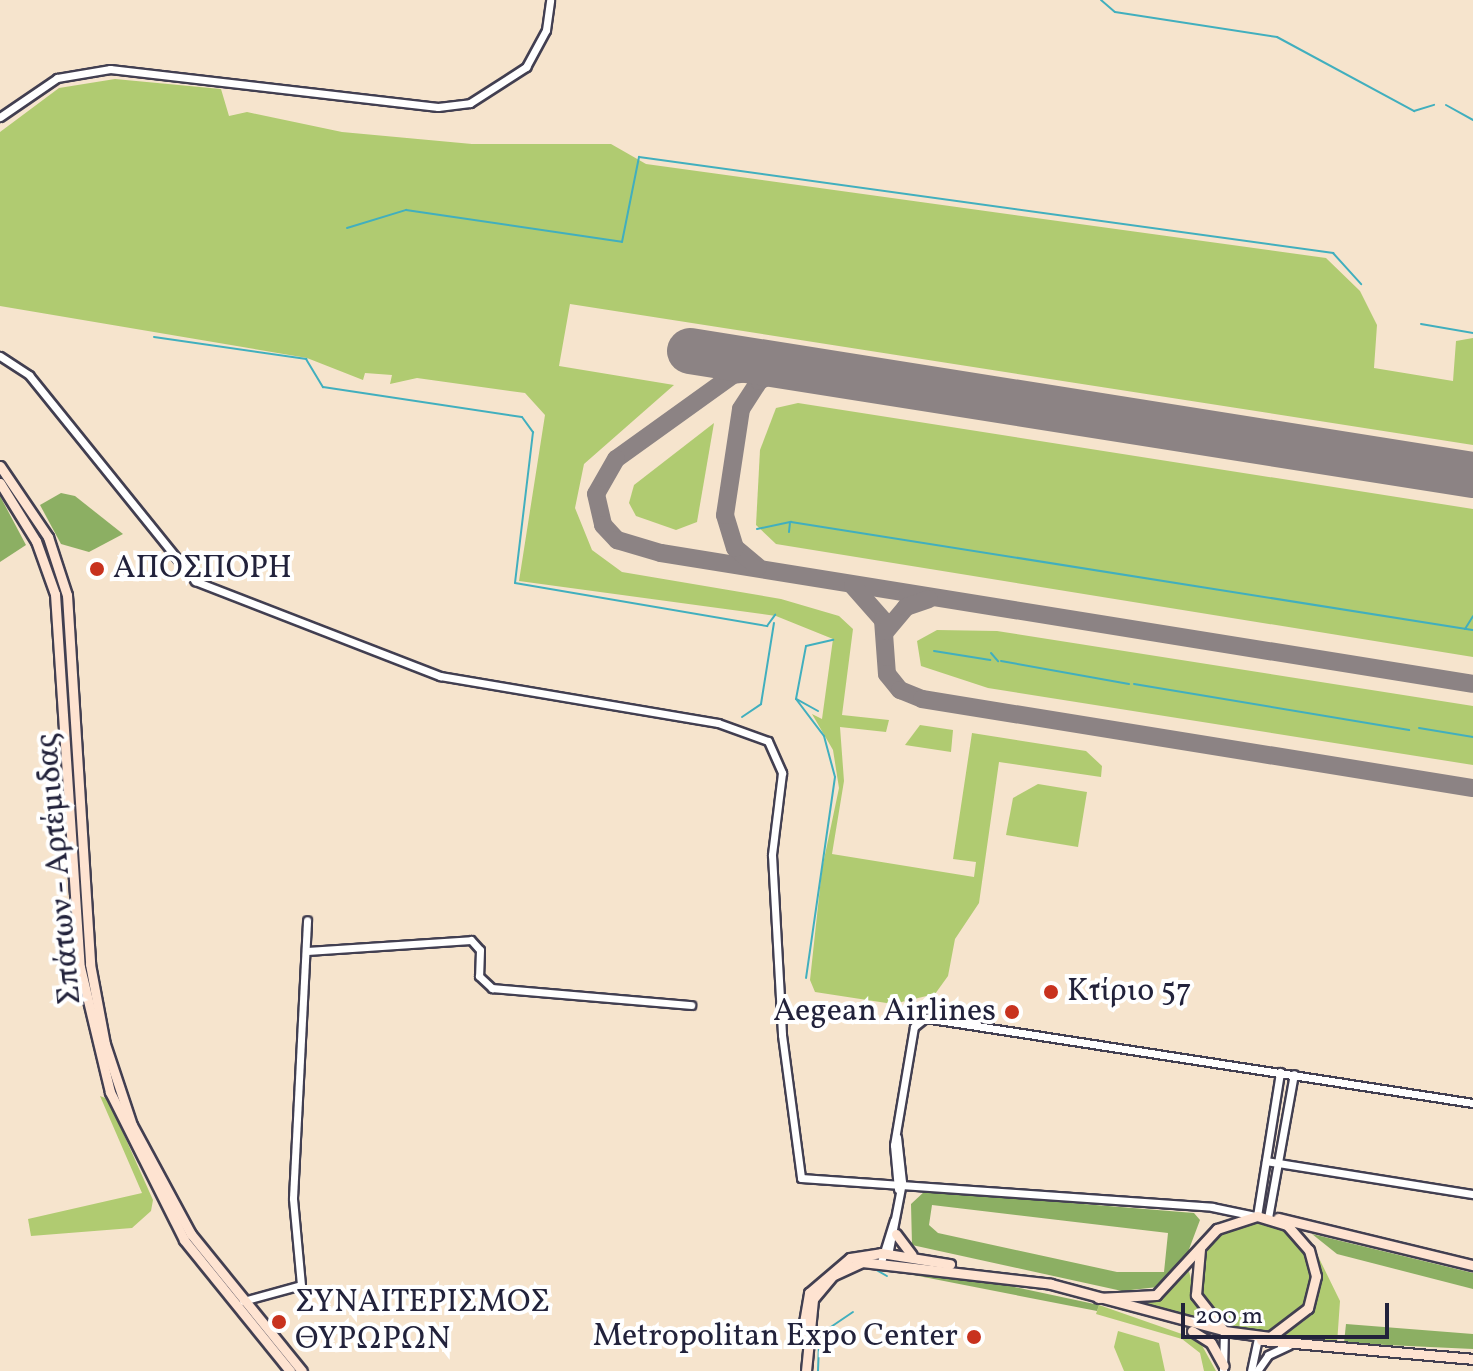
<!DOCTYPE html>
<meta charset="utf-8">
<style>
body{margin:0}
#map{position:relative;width:1473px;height:1371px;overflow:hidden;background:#f6e4cd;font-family:Vollkorn,serif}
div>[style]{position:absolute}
.green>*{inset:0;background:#b0cb71}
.round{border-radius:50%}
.forest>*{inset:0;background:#8caf63}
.stream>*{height:2px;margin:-1px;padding:0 1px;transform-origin:1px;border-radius:1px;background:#41afbe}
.taxiway>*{height:18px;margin:-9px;padding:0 9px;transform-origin:9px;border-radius:9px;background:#8c8384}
.runway>*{height:46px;margin:-23px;padding:0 23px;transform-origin:23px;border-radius:23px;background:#8c8384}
.roads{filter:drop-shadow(2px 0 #423f51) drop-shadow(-2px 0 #423f51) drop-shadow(0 2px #423f51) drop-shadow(0 -2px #423f51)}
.street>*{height:7px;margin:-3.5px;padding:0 3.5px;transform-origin:3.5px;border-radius:3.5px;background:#fff}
.secondary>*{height:9px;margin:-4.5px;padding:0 4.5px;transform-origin:4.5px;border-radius:4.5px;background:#fee3d1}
.dots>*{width:22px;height:22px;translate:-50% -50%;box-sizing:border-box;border:4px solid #fff;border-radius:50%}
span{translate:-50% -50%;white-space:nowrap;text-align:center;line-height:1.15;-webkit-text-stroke:8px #fff;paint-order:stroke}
.poi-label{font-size:32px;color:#22223b}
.left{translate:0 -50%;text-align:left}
.right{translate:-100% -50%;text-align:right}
.street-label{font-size:32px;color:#22223b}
.scale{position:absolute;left:1181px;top:1303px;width:208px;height:36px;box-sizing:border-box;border:4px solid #22223b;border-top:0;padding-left:10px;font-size:24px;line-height:28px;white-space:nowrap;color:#22223b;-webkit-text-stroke:6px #fff;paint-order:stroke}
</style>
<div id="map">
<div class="green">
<div style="clip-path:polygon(115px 79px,221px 89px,229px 116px,247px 112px,342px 132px,472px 144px,611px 144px,646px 164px,1326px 258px,1360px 291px,1377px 325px,1374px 368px,1453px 381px,1456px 341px,1473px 338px,1473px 445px,570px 304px,559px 366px,674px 385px,584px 464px,575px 508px,592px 550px,622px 572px,781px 599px,839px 616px,853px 629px,842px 715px,889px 720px,886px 732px,840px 727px,844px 781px,832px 854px,974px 877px,976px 862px,953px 859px,972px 733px,1086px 751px,1102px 766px,1101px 777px,999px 762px,979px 903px,955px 939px,948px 976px,935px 994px,893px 1004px,815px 992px,810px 980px,822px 869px,839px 788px,833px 750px,812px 714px,822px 719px,833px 639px,776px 616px,519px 581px,545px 415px,525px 393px,417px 378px,390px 384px,392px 375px,365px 373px,363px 380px,307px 358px,0 306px,0 132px,59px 88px)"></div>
<div style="clip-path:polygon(798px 403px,1473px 509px,1473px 657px,776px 544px,756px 525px,760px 450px,776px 408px)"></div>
<div style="clip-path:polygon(714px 423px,697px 522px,676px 530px,636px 516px,629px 503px,634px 485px)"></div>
<div style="clip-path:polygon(937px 630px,997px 631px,1473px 706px,1473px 765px,988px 688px,921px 666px,917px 641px)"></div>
<div style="clip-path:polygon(920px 725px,953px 730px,951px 752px,905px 745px)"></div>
<div style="clip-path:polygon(1038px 784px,1087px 792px,1078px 847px,1006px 835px,1013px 798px)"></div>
<div style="clip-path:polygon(100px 1096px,108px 1099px,153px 1200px,151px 1211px,132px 1228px,31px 1236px,28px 1219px,142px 1193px)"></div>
<div class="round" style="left:1200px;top:1223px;width:110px;height:110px"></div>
<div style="clip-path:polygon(1315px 1250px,1340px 1301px,1337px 1344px,1277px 1340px,1304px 1321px,1317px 1299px)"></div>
<div style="clip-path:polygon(1189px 1271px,1201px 1325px,1139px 1304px,1166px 1295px)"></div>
<div style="clip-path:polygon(1099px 1305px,1199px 1340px,1216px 1371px,1204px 1371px,1200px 1353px,1182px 1339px,1096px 1314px)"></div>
<div style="clip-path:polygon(1118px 1331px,1159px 1343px,1165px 1371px,1124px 1371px,1114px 1347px)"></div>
</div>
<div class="forest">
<div style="clip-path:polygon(61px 493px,75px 496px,123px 534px,89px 552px,61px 544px,40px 505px)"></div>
<div style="clip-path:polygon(0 496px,26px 545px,0 562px)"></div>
<div style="clip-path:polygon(evenodd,925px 1191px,1194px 1213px,1200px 1220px,1185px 1260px,1158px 1287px,1122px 1291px,912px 1245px,911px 1204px,925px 1191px,932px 1205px,1168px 1233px,1164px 1272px,1117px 1272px,938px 1233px,929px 1225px,932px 1205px)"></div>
<div style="clip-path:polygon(1312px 1234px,1473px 1273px,1473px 1289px,1337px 1254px)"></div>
<div style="clip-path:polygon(898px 1272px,1005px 1285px,1099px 1305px,1097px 1311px)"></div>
<div style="clip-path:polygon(1346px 1324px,1473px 1334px,1473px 1349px,1344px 1343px)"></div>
</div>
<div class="stream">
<div style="left:1101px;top:0;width:18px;rotate:41deg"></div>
<div style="left:1115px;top:12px;width:164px;rotate:8.8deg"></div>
<div style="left:1277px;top:37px;width:156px;rotate:28.4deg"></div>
<div style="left:1414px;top:111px;width:21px;rotate:-17deg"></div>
<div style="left:1446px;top:105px;width:31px;rotate:29deg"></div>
<div style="left:347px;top:228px;width:62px;rotate:-17deg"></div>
<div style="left:406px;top:210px;width:218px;rotate:8.4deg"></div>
<div style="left:622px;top:242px;width:87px;rotate:-78.7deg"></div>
<div style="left:639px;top:157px;width:701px;rotate:7.88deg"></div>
<div style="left:1333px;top:253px;width:42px;rotate:47.9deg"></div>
<div style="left:1421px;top:324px;width:53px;rotate:9.8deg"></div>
<div style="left:154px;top:337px;width:154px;rotate:8.2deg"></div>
<div style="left:306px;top:359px;width:33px;rotate:59deg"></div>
<div style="left:323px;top:387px;width:201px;rotate:8.6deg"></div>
<div style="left:522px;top:417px;width:19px;rotate:54deg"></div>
<div style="left:533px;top:432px;width:152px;rotate:96.8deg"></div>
<div style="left:515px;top:583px;width:256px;rotate:9.7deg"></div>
<div style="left:767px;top:626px;width:14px;rotate:-54deg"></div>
<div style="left:757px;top:529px;width:35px;rotate:-12deg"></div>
<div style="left:791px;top:522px;width:690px;rotate:9deg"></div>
<div style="left:789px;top:532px;width:9px;rotate:-84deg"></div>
<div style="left:1465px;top:629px;width:15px;rotate:-58deg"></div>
<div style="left:934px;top:651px;width:57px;rotate:9.1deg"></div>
<div style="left:991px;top:653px;width:11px;rotate:49deg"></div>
<div style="left:1001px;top:661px;width:130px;rotate:10.2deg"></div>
<div style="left:1134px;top:684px;width:279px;rotate:9.5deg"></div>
<div style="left:796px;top:699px;width:46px;rotate:52.9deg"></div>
<div style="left:824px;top:736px;width:42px;rotate:75deg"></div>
<div style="left:835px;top:777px;width:203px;rotate:98.2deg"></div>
<div style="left:818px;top:711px;width:25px;rotate:-151deg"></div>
<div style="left:796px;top:699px;width:54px;rotate:-79.3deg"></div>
<div style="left:806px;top:646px;width:28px;rotate:-13deg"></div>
<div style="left:742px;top:717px;width:23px;rotate:-34deg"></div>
<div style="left:761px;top:704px;width:82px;rotate:-80.9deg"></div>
<div style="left:1419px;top:728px;width:55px;rotate:9.5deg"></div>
<div style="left:873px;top:1268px;width:16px;rotate:30deg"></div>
<div style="left:818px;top:1371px;width:36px;rotate:-88deg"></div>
<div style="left:819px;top:1335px;width:41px;rotate:-34.1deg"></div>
</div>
<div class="taxiway">
<div style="left:794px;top:368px;width:61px;rotate:173.5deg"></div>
<div style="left:733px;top:375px;width:144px;rotate:144.3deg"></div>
<div style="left:616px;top:459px;width:40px;rotate:119.7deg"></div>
<div style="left:596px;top:494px;width:32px;rotate:77deg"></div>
<div style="left:603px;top:525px;width:21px;rotate:47deg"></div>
<div style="left:617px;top:540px;width:46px;rotate:16.5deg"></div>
<div style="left:661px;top:553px;width:822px;rotate:9.16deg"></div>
<div style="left:758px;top:567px;width:30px;rotate:-140deg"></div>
<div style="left:735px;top:548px;width:34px;rotate:-107deg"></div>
<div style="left:725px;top:515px;width:107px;rotate:-81.4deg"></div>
<div style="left:741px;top:409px;width:33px;rotate:-57deg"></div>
<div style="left:759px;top:381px;width:25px;rotate:-27deg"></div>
<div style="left:853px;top:586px;width:45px;rotate:48.6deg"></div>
<div style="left:883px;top:620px;width:54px;rotate:85.8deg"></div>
<div style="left:887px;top:674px;width:21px;rotate:51deg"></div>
<div style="left:900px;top:690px;width:24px;rotate:22deg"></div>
<div style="left:922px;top:699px;width:558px;rotate:9.18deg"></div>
<div style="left:886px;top:631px;width:31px;rotate:-50deg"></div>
<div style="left:906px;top:607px;width:24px;rotate:-19deg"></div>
</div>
<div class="runway">
<div style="left:690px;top:351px;width:793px;rotate:9deg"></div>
</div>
<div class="roads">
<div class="street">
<div style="left:0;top:117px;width:69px;rotate:-34.4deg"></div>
<div style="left:57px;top:78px;width:54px;rotate:-9.6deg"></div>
<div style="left:110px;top:69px;width:330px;rotate:6.6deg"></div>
<div style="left:438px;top:107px;width:32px;rotate:-7deg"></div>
<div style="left:470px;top:103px;width:67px;rotate:-32.7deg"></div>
<div style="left:526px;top:67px;width:42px;rotate:-61.6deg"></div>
<div style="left:546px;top:30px;width:30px;rotate:-82deg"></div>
<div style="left:0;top:356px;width:35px;rotate:33deg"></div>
<div style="left:29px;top:375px;width:265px;rotate:51.1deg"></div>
<div style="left:195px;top:581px;width:263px;rotate:21.2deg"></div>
<div style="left:440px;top:676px;width:282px;rotate:9.6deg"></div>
<div style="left:718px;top:723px;width:53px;rotate:19.8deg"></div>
<div style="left:768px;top:741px;width:35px;rotate:66deg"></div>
<div style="left:782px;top:773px;width:83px;rotate:97deg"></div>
<div style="left:772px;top:855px;width:180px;rotate:86.8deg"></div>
<div style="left:782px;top:1035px;width:144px;rotate:82.4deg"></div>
<div style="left:801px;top:1178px;width:412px;rotate:4deg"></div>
<div style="left:1212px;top:1207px;width:44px;rotate:11.8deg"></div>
<div style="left:307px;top:951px;width:164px;rotate:-3.8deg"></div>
<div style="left:471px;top:940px;width:13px;rotate:48deg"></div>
<div style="left:480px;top:950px;width:26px;rotate:92deg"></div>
<div style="left:479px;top:976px;width:18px;rotate:43deg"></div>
<div style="left:492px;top:988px;width:200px;rotate:4.9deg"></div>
<div style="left:1266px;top:1161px;width:210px;rotate:9.1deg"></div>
<div style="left:898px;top:1189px;width:44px;rotate:-95.2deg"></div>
<div style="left:894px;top:1145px;width:120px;rotate:-80.4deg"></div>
<div style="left:914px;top:1027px;width:14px;rotate:-39deg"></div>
<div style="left:925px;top:1018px;width:555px;rotate:8.82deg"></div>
<div style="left:1257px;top:1216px;width:146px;rotate:-80.9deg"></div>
<div style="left:1268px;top:1218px;width:146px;rotate:-79.8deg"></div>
<div style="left:888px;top:1255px;width:74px;rotate:-79.1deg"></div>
<div style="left:902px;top:1182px;width:45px;rotate:-96.3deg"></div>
<div style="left:881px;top:1262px;width:44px;rotate:-72.8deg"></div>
<div style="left:243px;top:1301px;width:60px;rotate:-15.4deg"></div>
<div style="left:301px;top:1285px;width:87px;rotate:-95.3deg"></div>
<div style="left:293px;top:1198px;width:278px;rotate:-87.1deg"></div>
<div style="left:1223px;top:1371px;width:40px;rotate:-88.6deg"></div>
<div style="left:1251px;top:1371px;width:33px;rotate:-78deg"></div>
<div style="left:1257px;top:1371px;width:19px;rotate:-55deg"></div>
<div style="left:1268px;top:1355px;width:23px;rotate:-25deg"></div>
</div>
<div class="secondary">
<div style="left:0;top:466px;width:86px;rotate:55.9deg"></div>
<div style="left:48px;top:537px;width:61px;rotate:71.9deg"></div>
<div style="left:67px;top:595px;width:370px;rotate:86.4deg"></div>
<div style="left:90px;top:964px;width:81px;rotate:79.4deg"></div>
<div style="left:105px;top:1044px;width:85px;rotate:71.6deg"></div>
<div style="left:132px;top:1125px;width:124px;rotate:61.6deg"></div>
<div style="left:191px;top:1234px;width:176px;rotate:51deg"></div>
<div style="left:0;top:483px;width:68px;rotate:58.2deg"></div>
<div style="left:36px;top:541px;width:56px;rotate:70.3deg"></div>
<div style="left:55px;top:594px;width:374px;rotate:86.2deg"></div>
<div style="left:80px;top:967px;width:129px;rotate:76.5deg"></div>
<div style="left:110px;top:1092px;width:165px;rotate:63.4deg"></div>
<div style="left:184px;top:1240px;width:169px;rotate:51deg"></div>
<div style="left:1278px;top:1218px;width:201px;rotate:13.6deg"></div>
<div style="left:896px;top:1234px;width:26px;rotate:53deg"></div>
<div style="left:1098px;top:1298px;width:58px;rotate:-3deg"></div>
<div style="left:1156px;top:1295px;width:90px;rotate:-47.3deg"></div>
<div style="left:1217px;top:1229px;width:42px;rotate:-18deg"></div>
<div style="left:1257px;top:1216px;width:31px;rotate:17deg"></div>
<div style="left:1287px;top:1225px;width:33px;rotate:49deg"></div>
<div style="left:1309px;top:1250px;width:27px;rotate:75deg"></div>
<div style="left:1316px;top:1276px;width:33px;rotate:104deg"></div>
<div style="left:1308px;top:1308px;width:48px;rotate:142.7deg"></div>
<div style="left:1270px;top:1337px;width:46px;rotate:-172.6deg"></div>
<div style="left:1224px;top:1331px;width:46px;rotate:-127.9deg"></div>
<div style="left:1196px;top:1295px;width:46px;rotate:-85deg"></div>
<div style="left:1192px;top:1331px;width:22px;rotate:32deg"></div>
<div style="left:1211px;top:1343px;width:26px;rotate:61deg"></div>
<div style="left:801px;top:1340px;width:48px;rotate:-80.3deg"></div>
<div style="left:809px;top:1293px;width:54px;rotate:-40.5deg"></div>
<div style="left:850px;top:1258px;width:31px;rotate:-9deg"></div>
<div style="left:881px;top:1253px;width:70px;rotate:9.1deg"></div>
<div style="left:1261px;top:1340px;width:213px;rotate:5.1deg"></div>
<div style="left:806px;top:1371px;width:72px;rotate:-84.4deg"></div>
<div style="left:813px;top:1299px;width:30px;rotate:-50deg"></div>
<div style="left:832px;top:1276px;width:33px;rotate:-25deg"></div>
<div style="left:862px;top:1262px;width:190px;rotate:6.6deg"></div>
<div style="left:1051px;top:1284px;width:178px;rotate:15deg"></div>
</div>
</div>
<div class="dots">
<div style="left:97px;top:569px;background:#c8321e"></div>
<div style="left:1051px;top:992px;background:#c8321e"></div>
<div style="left:1012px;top:1012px;background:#c8321e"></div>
<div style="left:279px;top:1322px;background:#c8321e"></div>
<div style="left:974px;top:1337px;background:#c8321e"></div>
</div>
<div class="poi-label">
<span class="left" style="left:113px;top:569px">ΑΠΟΣΠΟΡΗ</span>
<span class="left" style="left:1067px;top:992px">Κτίριο 57</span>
<span class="right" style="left:996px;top:1012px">Aegean Airlines</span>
<span class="left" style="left:295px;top:1322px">ΣΥΝΑΙΤΕΡΙΣΜΟΣ<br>ΘΥΡΩΡΩΝ</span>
<span class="right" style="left:958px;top:1337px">Metropolitan Expo Center</span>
</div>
<div class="street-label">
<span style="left:60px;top:869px;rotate:-95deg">Σπάτων - Αρτέμιδας</span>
</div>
<div class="scale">200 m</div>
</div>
